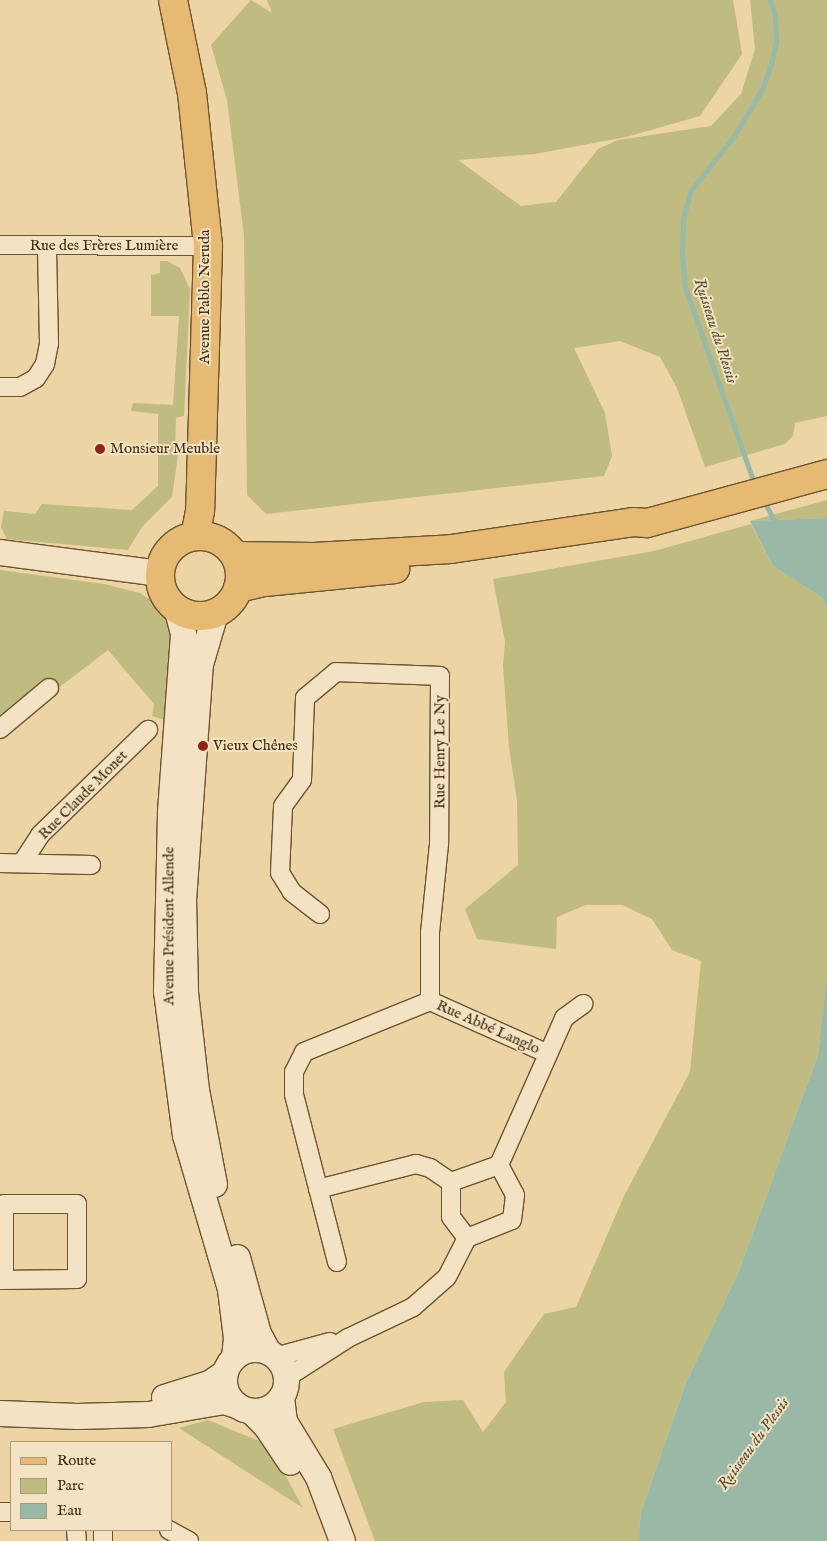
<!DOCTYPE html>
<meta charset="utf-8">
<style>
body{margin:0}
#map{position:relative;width:827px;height:1541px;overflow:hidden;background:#ecd4a4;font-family:"IM FELL English",serif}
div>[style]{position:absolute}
.green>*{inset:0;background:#bfbb81}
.water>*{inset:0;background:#99b8a6}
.stream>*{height:5px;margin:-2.5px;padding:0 2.5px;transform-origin:2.5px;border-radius:2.5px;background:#99b8a6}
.roads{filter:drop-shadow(1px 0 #6d5430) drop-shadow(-1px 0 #6d5430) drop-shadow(0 1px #6d5430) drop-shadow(0 -1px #6d5430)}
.street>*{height:18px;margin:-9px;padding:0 9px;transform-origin:9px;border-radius:9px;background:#f3e3c4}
.secondary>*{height:25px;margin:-12.5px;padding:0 12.5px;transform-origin:12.5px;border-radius:12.5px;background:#f3e3c4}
.secondary>.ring{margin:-12.5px;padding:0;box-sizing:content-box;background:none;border:25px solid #f3e3c4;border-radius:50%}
.primary>*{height:28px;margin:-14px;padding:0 14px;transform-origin:14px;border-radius:14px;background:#e6ba72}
.primary>.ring{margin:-14px;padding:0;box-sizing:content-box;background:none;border:28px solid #e6ba72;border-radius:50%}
.dots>*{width:14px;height:14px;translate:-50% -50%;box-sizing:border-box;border:2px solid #f3e3c4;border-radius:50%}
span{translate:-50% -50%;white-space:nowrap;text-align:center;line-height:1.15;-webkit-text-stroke:4px #f3e3c4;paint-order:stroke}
.street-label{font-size:15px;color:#43290a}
.poi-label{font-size:15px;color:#43290a}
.left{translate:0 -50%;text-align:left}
.water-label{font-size:16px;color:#584d31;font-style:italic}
.legend{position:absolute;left:10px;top:1441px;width:162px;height:90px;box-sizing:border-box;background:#f3e3c4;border:1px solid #ad997a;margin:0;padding:6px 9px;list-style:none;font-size:15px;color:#43290a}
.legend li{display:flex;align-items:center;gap:10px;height:25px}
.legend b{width:25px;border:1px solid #ad997a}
</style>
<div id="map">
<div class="green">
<div style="clip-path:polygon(251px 0,272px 13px,267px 0,733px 0,742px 54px,700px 116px,626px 137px,535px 154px,458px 160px,521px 206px,556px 202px,598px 149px,618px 140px,711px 126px,741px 94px,755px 49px,750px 0,827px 0,827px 416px,795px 423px,793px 436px,785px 444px,705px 467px,677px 388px,660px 357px,620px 341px,574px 348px,605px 413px,612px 456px,604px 476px,266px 514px,247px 495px,244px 236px,227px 100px,211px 45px)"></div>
<div style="clip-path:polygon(160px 261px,167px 261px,180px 268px,190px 289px,184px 416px,176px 418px,175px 447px,179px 448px,172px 497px,142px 527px,128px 550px,7px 539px,1px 527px,4px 511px,35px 514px,42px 504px,132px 510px,158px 486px,158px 414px,131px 411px,133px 403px,173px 405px,179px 316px,151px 316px,151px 275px,160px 273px)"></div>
<div style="clip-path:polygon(827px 500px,827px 518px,750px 521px)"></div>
<div style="clip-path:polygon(751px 524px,773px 566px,823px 598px,827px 612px,827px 973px,818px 1055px,739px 1271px,686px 1383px,641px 1512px,638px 1541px,375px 1541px,333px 1429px,424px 1402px,463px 1400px,483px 1432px,506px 1402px,504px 1372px,544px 1314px,576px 1307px,624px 1196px,690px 1072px,701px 961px,672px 950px,652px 919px,622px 905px,586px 905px,557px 917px,556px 949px,477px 939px,465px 909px,518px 865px,517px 800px,509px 747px,503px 666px,505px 642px,493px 579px,654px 551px)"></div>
<div style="clip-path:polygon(0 570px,104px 584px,140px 593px,154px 602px,165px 613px,171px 627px,165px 720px,152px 716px,154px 704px,108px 650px,57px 689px,49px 679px,0 720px)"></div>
<div style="clip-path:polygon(208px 1420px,269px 1445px,303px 1508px,179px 1428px)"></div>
</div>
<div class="water">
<div style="clip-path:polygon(827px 518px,827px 612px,823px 598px,773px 566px,750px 521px)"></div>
<div style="clip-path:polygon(827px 973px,827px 1541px,638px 1541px,641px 1512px,686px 1383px,739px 1271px,818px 1055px)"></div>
</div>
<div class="stream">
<div style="left:755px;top:486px;width:211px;rotate:-109.4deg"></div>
<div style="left:685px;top:287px;width:32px;rotate:-95deg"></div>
<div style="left:682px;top:255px;width:36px;rotate:-88deg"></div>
<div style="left:683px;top:219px;width:30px;rotate:-75deg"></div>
<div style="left:691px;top:190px;width:69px;rotate:-51.5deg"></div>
<div style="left:734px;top:136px;width:55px;rotate:-59.2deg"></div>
<div style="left:762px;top:89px;width:27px;rotate:-70deg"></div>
<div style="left:771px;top:64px;width:23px;rotate:-77deg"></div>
<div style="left:776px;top:42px;width:26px;rotate:-92deg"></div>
<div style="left:775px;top:16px;width:17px;rotate:-107deg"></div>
<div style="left:763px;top:500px;width:29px;rotate:61deg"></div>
</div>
<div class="roads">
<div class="street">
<div style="left:0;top:245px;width:208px;rotate:0.3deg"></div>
<div style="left:0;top:387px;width:20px"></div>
<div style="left:20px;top:387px;width:18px;rotate:-29deg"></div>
<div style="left:36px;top:378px;width:17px;rotate:-57deg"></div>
<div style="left:45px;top:364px;width:20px;rotate:-79deg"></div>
<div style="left:49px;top:344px;width:98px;rotate:-91.2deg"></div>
<div style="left:0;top:729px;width:64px;rotate:-39.9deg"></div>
<div style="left:0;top:863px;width:91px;rotate:1.3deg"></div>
<div style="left:22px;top:863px;width:33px;rotate:-57deg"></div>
<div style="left:40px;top:835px;width:151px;rotate:-44.2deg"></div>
<div style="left:320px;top:914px;width:36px;rotate:-142deg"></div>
<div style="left:292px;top:892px;width:22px;rotate:-122deg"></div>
<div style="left:280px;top:873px;width:67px;rotate:-87.4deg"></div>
<div style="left:283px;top:806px;width:32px;rotate:-54deg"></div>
<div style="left:302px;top:780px;width:82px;rotate:-87.9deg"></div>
<div style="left:305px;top:698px;width:40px;rotate:-40deg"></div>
<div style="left:336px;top:672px;width:104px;rotate:2.2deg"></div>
<div style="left:440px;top:676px;width:168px;rotate:90.3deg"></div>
<div style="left:439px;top:844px;width:88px;rotate:95.8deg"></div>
<div style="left:430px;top:932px;width:69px;rotate:90deg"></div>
<div style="left:430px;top:1001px;width:127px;rotate:24.1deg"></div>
<div style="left:499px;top:1165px;width:161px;rotate:-66.1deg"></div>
<div style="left:564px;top:1018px;width:24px;rotate:-36deg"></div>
<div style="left:318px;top:1189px;width:101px;rotate:-14.3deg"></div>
<div style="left:416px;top:1164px;width:15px;rotate:16deg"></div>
<div style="left:430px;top:1168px;width:25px;rotate:34deg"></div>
<div style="left:337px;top:1262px;width:173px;rotate:-104.4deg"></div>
<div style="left:294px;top:1094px;width:22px;rotate:-90deg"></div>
<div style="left:294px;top:1072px;width:22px;rotate:-63deg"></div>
<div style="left:304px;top:1052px;width:136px;rotate:-22deg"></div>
<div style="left:0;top:1280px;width:77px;rotate:-0.7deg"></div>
<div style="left:77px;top:1279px;width:75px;rotate:-90deg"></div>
<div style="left:77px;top:1204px;width:73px;rotate:180deg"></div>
<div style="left:4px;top:1204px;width:75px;rotate:90deg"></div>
<div style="left:275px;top:1357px;width:57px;rotate:-15.3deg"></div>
<div style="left:286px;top:1378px;width:74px;rotate:-32.8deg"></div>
<div style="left:348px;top:1338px;width:72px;rotate:-25.5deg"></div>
<div style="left:413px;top:1307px;width:45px;rotate:-41.4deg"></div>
<div style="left:447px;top:1277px;width:44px;rotate:-62.9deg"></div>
<div style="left:467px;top:1238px;width:48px;rotate:-21.8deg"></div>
<div style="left:512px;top:1220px;width:25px;rotate:-83deg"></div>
<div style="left:515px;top:1195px;width:34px;rotate:-118deg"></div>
<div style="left:499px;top:1165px;width:51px;rotate:160.5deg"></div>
<div style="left:451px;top:1182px;width:35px;rotate:90deg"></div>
<div style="left:451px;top:1217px;width:26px;rotate:53deg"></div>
<div style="left:0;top:1512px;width:11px"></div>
<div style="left:76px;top:1530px;width:11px;rotate:85deg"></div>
<div style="left:103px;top:1530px;width:11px;rotate:90deg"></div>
<div style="left:169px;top:1530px;width:23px;rotate:29deg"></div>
</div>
<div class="secondary">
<div style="left:0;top:552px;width:160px;rotate:7.5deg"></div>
<div style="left:176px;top:607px;width:28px;rotate:75deg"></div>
<div style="left:183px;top:634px;width:179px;rotate:94.2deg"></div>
<div style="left:170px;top:813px;width:178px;rotate:91.3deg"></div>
<div style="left:166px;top:991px;width:145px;rotate:82.5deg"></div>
<div style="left:185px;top:1135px;width:160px;rotate:73.7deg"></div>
<div style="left:230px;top:1289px;width:49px;rotate:83deg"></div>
<div style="left:236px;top:1338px;width:19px;rotate:96deg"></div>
<div style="left:214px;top:1184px;width:96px;rotate:-100.8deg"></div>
<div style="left:196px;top:1090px;width:99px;rotate:-96.4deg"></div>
<div style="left:185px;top:992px;width:92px;rotate:-91.2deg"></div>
<div style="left:183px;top:900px;width:237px;rotate:-85.9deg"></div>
<div style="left:200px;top:664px;width:53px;rotate:-73.6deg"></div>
<div style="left:237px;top:1257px;width:79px;rotate:74.6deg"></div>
<div style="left:258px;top:1333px;width:21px;rotate:62deg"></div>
<div class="ring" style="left:224px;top:1349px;width:37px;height:37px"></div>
<div style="left:164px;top:1397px;width:47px;rotate:-17.3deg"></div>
<div style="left:209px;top:1383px;width:18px;rotate:-34deg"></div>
<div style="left:281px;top:1397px;width:24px;rotate:83deg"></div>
<div style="left:284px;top:1421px;width:66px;rotate:58.7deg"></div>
<div style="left:318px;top:1477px;width:68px;rotate:69.4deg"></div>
<div style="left:251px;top:1411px;width:21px;rotate:45deg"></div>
<div style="left:266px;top:1426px;width:43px;rotate:56.3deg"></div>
<div style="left:0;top:1413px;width:77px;rotate:2.2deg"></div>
<div style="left:77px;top:1416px;width:71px;rotate:-1.6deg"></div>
<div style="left:148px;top:1414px;width:77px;rotate:-9.7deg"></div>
<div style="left:224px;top:1401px;width:13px;rotate:18deg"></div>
</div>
<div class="primary">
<div style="left:173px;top:0;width:95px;rotate:78.5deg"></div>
<div style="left:192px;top:93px;width:154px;rotate:84deg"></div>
<div style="left:208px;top:246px;width:265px;rotate:91.7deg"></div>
<div style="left:200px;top:511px;width:25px;rotate:101deg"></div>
<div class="ring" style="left:160px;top:536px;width:52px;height:52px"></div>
<div style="left:235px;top:556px;width:79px;rotate:0.7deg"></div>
<div style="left:314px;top:557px;width:137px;rotate:-3.3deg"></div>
<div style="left:451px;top:549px;width:184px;rotate:-8.4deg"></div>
<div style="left:633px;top:522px;width:14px;rotate:4deg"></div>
<div style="left:647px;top:523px;width:187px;rotate:-15.2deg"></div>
<div style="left:238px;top:588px;width:28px;rotate:-13deg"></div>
<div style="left:265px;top:582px;width:131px;rotate:-5.7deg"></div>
</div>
</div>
<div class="dots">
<div style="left:100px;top:449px;background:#8f2418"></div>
<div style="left:203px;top:746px;background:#8f2418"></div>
</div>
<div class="street-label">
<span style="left:104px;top:246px">Rue des Frères Lumière</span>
<span style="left:205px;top:297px;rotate:-90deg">Avenue Pablo Neruda</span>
<span style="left:440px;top:752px;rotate:-90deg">Rue Henry Le Ny</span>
<span style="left:83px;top:795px;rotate:-45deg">Rue Claude Monet</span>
<span style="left:169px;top:926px;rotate:-90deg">Avenue Président Allende</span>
<span style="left:488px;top:1027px;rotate:24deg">Rue Abbé Langlo</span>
</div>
<div class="poi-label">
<span class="left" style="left:110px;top:449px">Monsieur Meuble</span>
<span class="left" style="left:213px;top:746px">Vieux Chênes</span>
</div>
<div class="water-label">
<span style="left:715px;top:331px;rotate:72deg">Ruisseau du Plessis</span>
<span style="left:754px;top:1444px;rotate:-54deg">Ruisseau du Plessis</span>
</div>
<ul class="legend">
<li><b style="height:6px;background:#e6ba72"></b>Route</li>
<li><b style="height:14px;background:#bfbb81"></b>Parc</li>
<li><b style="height:14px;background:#99b8a6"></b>Eau</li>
</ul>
</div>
